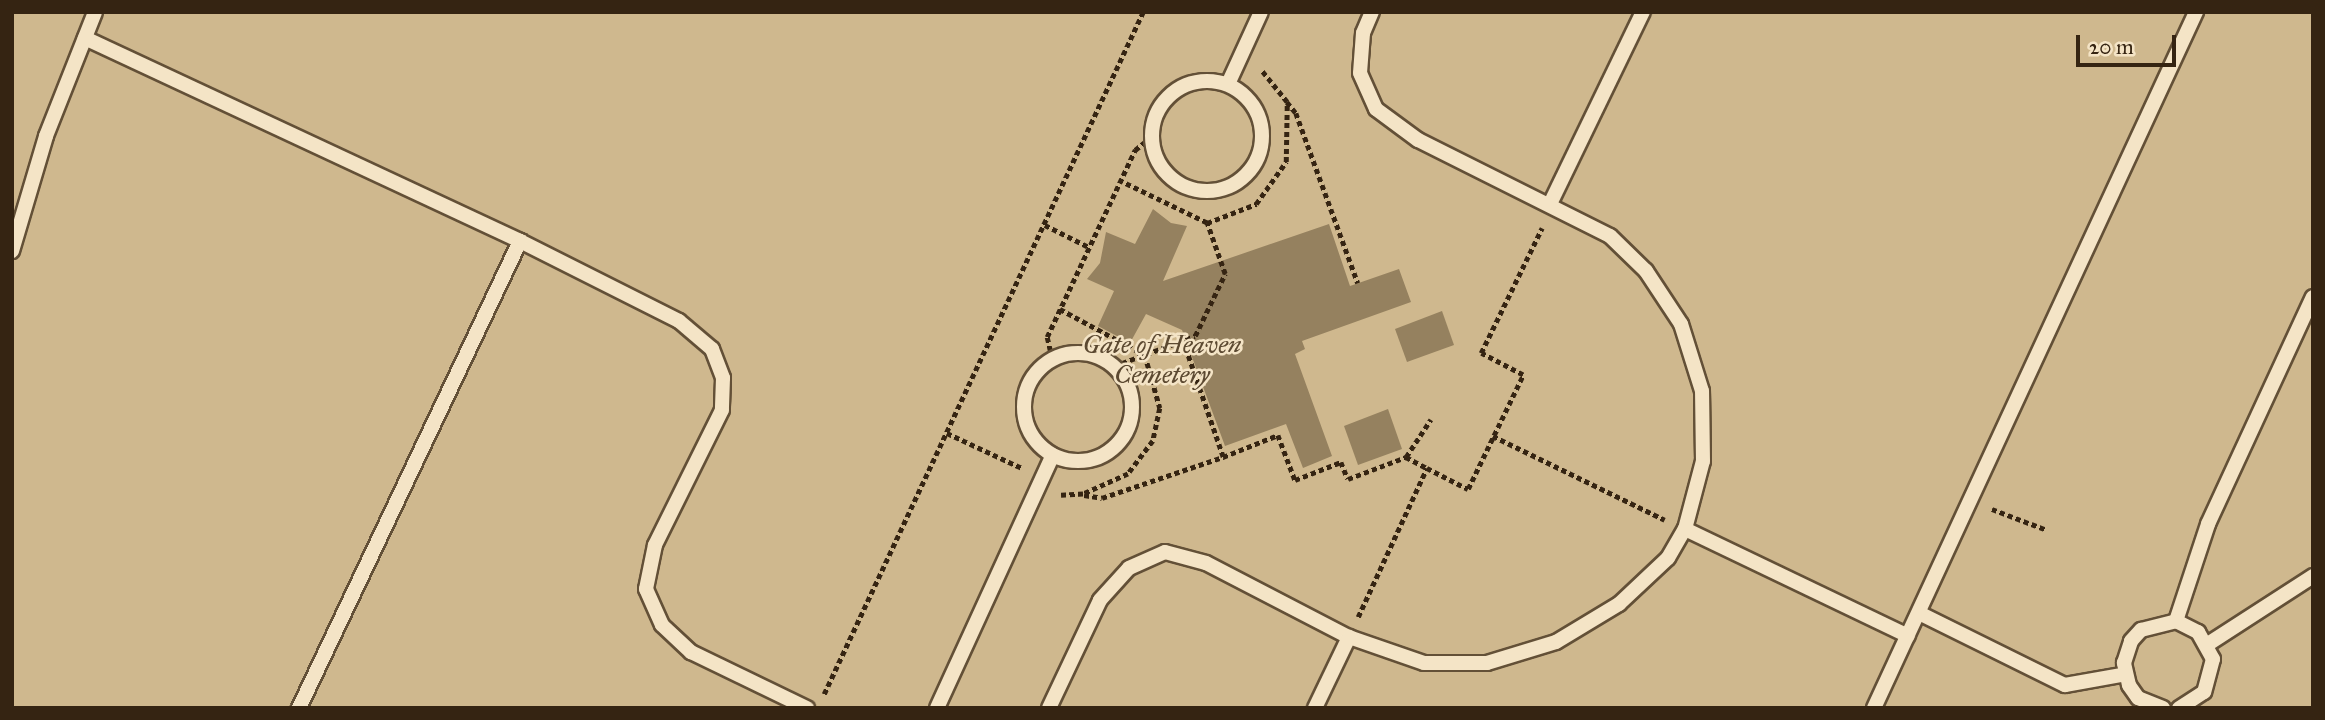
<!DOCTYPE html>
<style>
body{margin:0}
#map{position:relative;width:2325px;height:720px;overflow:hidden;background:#eed6a7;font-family:"IM FELL Great Primer",serif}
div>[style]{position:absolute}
.green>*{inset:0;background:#cfb88e}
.building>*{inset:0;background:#95815f}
.path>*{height:4.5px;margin-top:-2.25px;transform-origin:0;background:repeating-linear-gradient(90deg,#352412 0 5px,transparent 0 8.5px)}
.roads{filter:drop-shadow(2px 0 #635037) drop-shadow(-2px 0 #635037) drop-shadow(0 2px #635037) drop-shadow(0 -2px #635037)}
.lane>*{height:14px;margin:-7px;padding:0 7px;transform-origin:7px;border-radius:7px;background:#f4e4c6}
.lane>.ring{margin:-7px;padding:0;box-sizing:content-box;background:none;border:14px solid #f4e4c6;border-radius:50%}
span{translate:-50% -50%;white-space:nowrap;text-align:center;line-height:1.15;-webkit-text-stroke:5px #f4e4c6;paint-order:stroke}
.park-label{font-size:26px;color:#5c4931;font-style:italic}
.frame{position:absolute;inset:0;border:14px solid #352412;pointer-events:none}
.scale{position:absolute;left:2076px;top:35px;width:100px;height:32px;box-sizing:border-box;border:4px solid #352412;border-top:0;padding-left:9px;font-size:21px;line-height:24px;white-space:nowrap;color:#352412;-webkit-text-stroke:5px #f4e4c6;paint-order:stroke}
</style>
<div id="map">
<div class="green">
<div style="clip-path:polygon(12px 12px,2313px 12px,2313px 708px,12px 708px)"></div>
</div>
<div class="building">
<div style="clip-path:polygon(1153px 209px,1171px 223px,1187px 226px,1163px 281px,1329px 224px,1350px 286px,1399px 269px,1411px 302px,1302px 341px,1305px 349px,1295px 354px,1332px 456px,1303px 468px,1286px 424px,1225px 446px,1182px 330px,1146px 314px,1130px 343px,1098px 326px,1114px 291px,1087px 279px,1100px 263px,1106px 232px,1135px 244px)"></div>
<div style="clip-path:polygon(1442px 311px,1454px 345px,1407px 362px,1395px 329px)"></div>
<div style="clip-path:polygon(1388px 409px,1402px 449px,1358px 465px,1344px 426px)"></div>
</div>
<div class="path">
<div style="left:1287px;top:102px;width:14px;rotate:51deg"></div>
<div style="left:1296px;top:113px;width:181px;rotate:70deg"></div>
<div style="left:1207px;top:223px;width:53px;rotate:-21.2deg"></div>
<div style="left:1256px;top:204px;width:52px;rotate:-54.5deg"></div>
<div style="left:1286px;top:162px;width:60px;rotate:-89deg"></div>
<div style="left:1287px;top:102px;width:41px;rotate:-129.1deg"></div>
<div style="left:1045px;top:225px;width:49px;rotate:26.6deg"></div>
<div style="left:1060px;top:309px;width:97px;rotate:28.4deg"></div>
<div style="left:1145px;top:355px;width:55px;rotate:74.2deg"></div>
<div style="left:1160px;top:408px;width:34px;rotate:102deg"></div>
<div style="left:1153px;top:441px;width:41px;rotate:127.1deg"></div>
<div style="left:1128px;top:474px;width:49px;rotate:156deg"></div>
<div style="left:1083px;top:494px;width:22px;rotate:177deg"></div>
<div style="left:1052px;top:359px;width:23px;rotate:-103deg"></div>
<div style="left:1047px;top:337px;width:207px;rotate:-64.8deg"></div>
<div style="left:1135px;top:150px;width:21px;rotate:-39deg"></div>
<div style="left:1114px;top:366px;width:86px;rotate:-20.3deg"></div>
<div style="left:1195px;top:336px;width:69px;rotate:-64.2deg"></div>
<div style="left:1225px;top:274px;width:54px;rotate:-109.4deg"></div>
<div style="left:1207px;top:223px;width:97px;rotate:-154.2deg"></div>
<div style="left:947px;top:433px;width:83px;rotate:25deg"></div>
<div style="left:1493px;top:436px;width:191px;rotate:26deg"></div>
<div style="left:1223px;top:457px;width:59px;rotate:-21.8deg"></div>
<div style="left:1278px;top:435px;width:48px;rotate:69.3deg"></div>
<div style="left:1295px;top:480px;width:49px;rotate:-21.4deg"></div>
<div style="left:1341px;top:462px;width:18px;rotate:68deg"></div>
<div style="left:1348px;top:479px;width:62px;rotate:-20.8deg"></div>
<div style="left:1406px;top:457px;width:24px;rotate:28deg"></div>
<div style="left:1406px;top:457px;width:45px;rotate:-56.7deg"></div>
<div style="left:1084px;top:495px;width:18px;rotate:9deg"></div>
<div style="left:1102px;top:498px;width:128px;rotate:-18.7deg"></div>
<div style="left:1223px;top:457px;width:123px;rotate:-109deg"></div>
<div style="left:1992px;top:509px;width:59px;rotate:20.9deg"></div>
<div style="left:1358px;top:617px;width:164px;rotate:-65.2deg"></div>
<div style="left:1427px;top:468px;width:46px;rotate:27.1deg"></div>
<div style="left:1468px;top:489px;width:127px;rotate:-64.2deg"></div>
<div style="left:1523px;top:375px;width:47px;rotate:-152.4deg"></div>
<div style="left:1481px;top:353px;width:139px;rotate:-64deg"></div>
<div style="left:824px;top:694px;width:753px;rotate:-64.93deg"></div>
</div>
<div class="roads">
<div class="lane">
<div style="left:85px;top:38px;width:480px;rotate:25deg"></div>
<div style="left:520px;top:241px;width:178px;rotate:26.7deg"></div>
<div style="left:679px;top:321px;width:43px;rotate:40.3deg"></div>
<div style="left:712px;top:349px;width:31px;rotate:69deg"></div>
<div style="left:723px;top:378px;width:32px;rotate:92deg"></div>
<div style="left:722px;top:410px;width:151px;rotate:116.4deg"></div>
<div style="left:655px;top:545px;width:45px;rotate:101.6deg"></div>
<div style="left:646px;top:589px;width:39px;rotate:66deg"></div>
<div style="left:662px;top:625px;width:40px;rotate:43deg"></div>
<div style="left:691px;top:652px;width:129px;rotate:25.8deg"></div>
<div class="ring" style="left:1152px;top:81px;width:96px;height:96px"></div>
<div style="left:1228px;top:84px;width:79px;rotate:-65.4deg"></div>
<div style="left:1551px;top:202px;width:211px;rotate:-64.2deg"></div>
<div style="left:12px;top:251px;width:120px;rotate:-73.5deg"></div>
<div style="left:46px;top:136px;width:133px;rotate:-68.4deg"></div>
<div class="ring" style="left:1024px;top:353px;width:94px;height:94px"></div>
<div style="left:1685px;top:529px;width:247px;rotate:25.6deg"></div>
<div style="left:1919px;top:613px;width:163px;rotate:26.3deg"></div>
<div style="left:2065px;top:685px;width:62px;rotate:-10.2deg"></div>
<div style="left:2176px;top:621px;width:102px;rotate:-71.7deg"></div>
<div style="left:2208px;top:524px;width:250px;rotate:-65.2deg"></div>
<div style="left:2208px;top:644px;width:125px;rotate:-32.9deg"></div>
<div style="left:299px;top:708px;width:517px;rotate:-64.67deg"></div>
<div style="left:937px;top:708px;width:278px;rotate:-65.4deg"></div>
<div style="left:1049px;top:708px;width:119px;rotate:-64.7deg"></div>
<div style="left:1100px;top:600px;width:43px;rotate:-47.8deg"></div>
<div style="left:1129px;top:568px;width:39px;rotate:-24deg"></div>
<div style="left:1165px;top:552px;width:42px;rotate:15deg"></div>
<div style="left:1206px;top:563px;width:161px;rotate:27.4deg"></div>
<div style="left:1349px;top:637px;width:79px;rotate:19.1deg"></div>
<div style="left:1424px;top:663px;width:63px"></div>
<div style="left:1487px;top:663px;width:72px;rotate:-16.9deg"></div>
<div style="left:1556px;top:642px;width:74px;rotate:-31.1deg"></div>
<div style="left:1619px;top:604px;width:67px;rotate:-43.2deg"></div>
<div style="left:1668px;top:558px;width:34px;rotate:-60deg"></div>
<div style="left:1685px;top:529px;width:70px;rotate:-75.2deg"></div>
<div style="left:1703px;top:461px;width:70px;rotate:-90.8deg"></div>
<div style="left:1702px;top:391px;width:70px;rotate:-107.4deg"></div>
<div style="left:1681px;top:324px;width:64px;rotate:-123.4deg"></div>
<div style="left:1646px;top:271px;width:50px;rotate:-135.8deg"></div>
<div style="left:1610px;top:236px;width:215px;rotate:-153.4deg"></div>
<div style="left:1418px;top:140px;width:52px;rotate:-143.6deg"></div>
<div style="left:1376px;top:109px;width:39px;rotate:-114deg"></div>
<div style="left:1360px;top:73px;width:40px;rotate:-85.7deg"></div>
<div style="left:1363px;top:33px;width:23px;rotate:-67deg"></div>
<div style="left:1315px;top:708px;width:79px;rotate:-64.4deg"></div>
<div style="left:1874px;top:708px;width:767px;rotate:-65.17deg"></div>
<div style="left:2163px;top:708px;width:27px;rotate:-158deg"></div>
<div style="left:2138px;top:698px;width:16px;rotate:-125deg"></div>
<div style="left:2129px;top:685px;width:23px;rotate:-103deg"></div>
<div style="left:2124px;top:663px;width:23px;rotate:-72deg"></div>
<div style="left:2131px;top:641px;width:15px;rotate:-48deg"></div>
<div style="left:2141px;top:630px;width:36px;rotate:-14deg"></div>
<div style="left:2176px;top:621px;width:25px;rotate:27deg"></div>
<div style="left:2198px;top:632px;width:31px;rotate:61deg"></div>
<div style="left:2213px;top:659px;width:34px;rotate:105deg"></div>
<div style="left:2204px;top:692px;width:30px;rotate:147deg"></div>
</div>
</div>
<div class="park-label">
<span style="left:1162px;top:360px">Gate of Heaven<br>Cemetery</span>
</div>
<div class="frame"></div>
<div class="scale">20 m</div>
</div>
